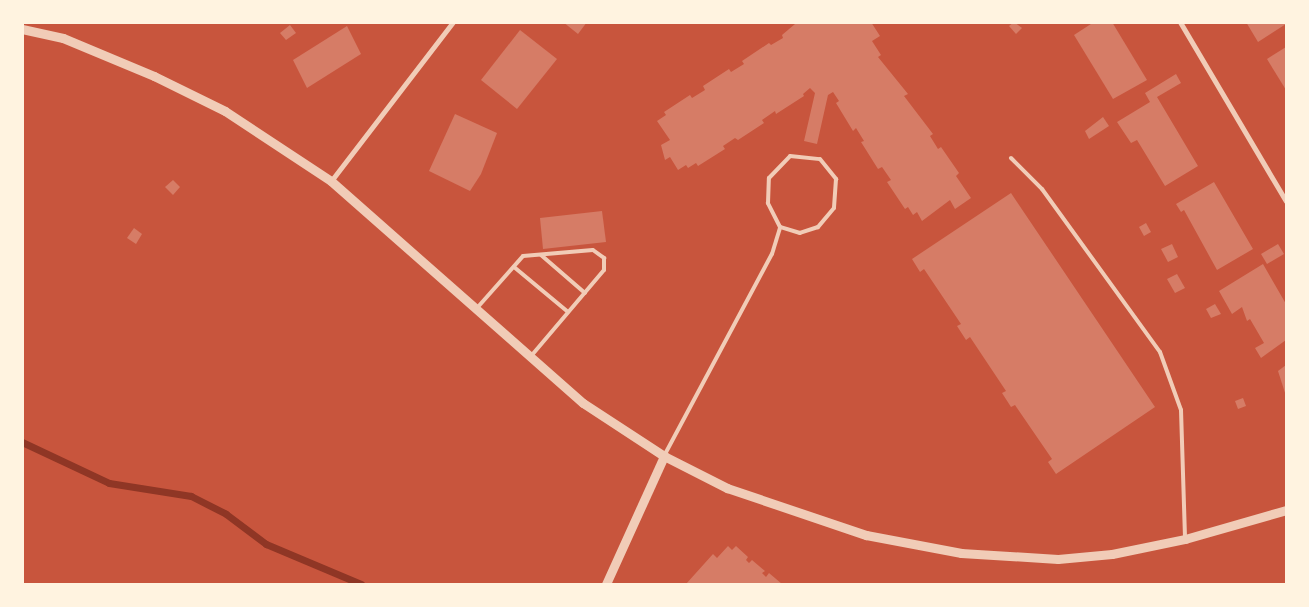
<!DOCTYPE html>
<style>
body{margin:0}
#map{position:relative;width:1309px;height:607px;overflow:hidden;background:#c8553d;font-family:Signika,sans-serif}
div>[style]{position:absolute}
.stream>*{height:7px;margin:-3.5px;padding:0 3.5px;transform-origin:3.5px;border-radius:3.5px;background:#8f3625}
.building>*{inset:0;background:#d67c66}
.service>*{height:4px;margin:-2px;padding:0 2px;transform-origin:2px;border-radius:2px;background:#f1ccb7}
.minor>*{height:5px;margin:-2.5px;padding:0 2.5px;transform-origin:2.5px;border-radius:2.5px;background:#f1ccb7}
.tertiary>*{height:9px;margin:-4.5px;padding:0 4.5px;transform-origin:4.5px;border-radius:4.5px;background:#f1ccb7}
span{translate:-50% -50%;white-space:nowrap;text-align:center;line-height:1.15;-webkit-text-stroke:5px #fff3e0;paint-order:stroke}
.frame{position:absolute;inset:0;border:24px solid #fff3e0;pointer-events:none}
</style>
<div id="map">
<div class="stream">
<div style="left:22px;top:442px;width:96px;rotate:25.2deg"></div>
<div style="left:109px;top:483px;width:83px;rotate:9deg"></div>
<div style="left:191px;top:496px;width:39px;rotate:27deg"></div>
<div style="left:226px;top:514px;width:50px;rotate:36.9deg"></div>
<div style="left:266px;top:544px;width:103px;rotate:22.8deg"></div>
</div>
<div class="building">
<div style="clip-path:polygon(563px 22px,587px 22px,578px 34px)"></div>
<div style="clip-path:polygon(794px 22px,871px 22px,880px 36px,872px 41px,881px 55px,878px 57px,908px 94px,904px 96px,933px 134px,930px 136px,938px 149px,941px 147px,959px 173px,956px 176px,971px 198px,955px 209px,950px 200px,922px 221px,917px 212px,913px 215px,908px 207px,905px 209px,887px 182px,891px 180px,882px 167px,878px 169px,861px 142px,864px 141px,856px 128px,853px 131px,836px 103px,839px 101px,833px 92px,828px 95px,817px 144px,804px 141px,815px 93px,810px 88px,803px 94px,804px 96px,776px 114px,775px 111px,762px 120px,764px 123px,738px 140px,735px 138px,723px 146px,725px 149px,698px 166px,696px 163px,688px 168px,686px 165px,678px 170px,670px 157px,665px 160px,661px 145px,670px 140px,657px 121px,666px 115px,664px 112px,690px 95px,692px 98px,705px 90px,703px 86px,729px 69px,731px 72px,744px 64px,742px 61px,769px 43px,771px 45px,783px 38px,782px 35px,795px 24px)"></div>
<div style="clip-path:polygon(1014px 22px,1022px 28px,1016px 34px,1009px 26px)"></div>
<div style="clip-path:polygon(1094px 22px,1112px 22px,1147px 80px,1113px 99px,1074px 35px)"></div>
<div style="clip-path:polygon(1246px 22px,1286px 22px,1286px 24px,1258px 42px)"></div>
<div style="clip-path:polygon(290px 25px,296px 33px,286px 40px,280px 33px)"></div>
<div style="clip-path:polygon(347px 26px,361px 54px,307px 88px,293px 60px)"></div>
<div style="clip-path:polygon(520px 30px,557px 59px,517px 109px,481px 80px)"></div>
<div style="clip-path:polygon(1286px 47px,1286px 90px,1267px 59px)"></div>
<div style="clip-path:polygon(1176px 74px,1181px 83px,1157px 97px,1198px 166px,1165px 186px,1137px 140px,1131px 143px,1117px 122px,1150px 102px,1145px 93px)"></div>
<div style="clip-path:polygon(455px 114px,497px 133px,481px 174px,470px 191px,429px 171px)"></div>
<div style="clip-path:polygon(1103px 117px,1109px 126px,1089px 139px,1085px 131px)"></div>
<div style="clip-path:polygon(173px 180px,180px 187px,173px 195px,165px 187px)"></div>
<div style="clip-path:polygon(1214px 182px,1253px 249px,1217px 270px,1184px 210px,1181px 212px,1176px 204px)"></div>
<div style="clip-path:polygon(1011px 193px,1155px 407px,1056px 474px,1048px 462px,1052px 459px,1015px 405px,1011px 407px,1002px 393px,1006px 391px,970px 337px,966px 340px,957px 326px,961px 324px,924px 269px,920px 272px,912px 259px)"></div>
<div style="clip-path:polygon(602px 211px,606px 242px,543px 249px,540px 218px)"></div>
<div style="clip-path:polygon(1146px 223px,1151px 232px,1144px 236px,1139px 227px)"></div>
<div style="clip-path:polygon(134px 228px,142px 234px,136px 244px,127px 238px)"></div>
<div style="clip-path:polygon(1172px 244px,1178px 257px,1168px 262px,1161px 249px)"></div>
<div style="clip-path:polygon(1278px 244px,1284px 254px,1267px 264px,1261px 254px)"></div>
<div style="clip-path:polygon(1263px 264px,1286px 304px,1286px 340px,1261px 358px,1255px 348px,1264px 343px,1250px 319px,1247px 321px,1242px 307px,1232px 314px,1219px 291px)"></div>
<div style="clip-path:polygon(1177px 274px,1185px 288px,1175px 293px,1167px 279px)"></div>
<div style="clip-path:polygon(1215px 304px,1221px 314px,1211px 318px,1206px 309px)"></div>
<div style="clip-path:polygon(1286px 365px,1286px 396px,1278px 371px)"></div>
<div style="clip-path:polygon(1243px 398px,1246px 406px,1238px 409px,1235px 401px)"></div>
<div style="clip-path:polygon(728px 546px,732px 550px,736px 546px,748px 557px,746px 560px,749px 563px,752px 560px,765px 571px,762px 573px,766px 577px,769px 573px,782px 584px,686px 584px,713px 554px,717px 558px)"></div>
</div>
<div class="service">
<div style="left:1011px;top:158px;width:44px;rotate:45deg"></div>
<div style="left:1042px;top:189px;width:201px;rotate:54.1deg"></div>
<div style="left:1160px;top:352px;width:62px;rotate:70.1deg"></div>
<div style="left:1181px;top:410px;width:129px;rotate:88.2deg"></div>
<div style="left:541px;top:255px;width:58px;rotate:40.8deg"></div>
<div style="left:514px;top:267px;width:70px;rotate:39.8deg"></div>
<div style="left:477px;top:308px;width:69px;rotate:-48.5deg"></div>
<div style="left:523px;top:256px;width:70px;rotate:-4.9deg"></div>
<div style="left:593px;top:250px;width:14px;rotate:36deg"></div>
<div style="left:604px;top:258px;width:12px;rotate:90deg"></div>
<div style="left:604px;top:270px;width:113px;rotate:130.3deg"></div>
<div style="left:664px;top:456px;width:229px;rotate:-61.9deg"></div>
<div style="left:772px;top:254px;width:28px;rotate:-73deg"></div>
<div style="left:780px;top:227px;width:27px;rotate:-117deg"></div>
<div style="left:768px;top:203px;width:25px;rotate:-88deg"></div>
<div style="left:769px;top:178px;width:30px;rotate:-46deg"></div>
<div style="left:790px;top:156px;width:30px;rotate:6deg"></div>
<div style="left:820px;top:159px;width:26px;rotate:51deg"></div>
<div style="left:836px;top:179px;width:29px;rotate:94deg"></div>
<div style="left:834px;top:208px;width:25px;rotate:130deg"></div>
<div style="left:818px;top:227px;width:19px;rotate:162deg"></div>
<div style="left:800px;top:233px;width:21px;rotate:-163deg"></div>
</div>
<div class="minor">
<div style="left:1180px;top:22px;width:208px;rotate:59.4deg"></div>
<div style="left:331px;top:181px;width:200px;rotate:-52.5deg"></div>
</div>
<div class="tertiary">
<div style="left:22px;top:29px;width:42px;rotate:12.4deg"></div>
<div style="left:63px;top:38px;width:99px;rotate:22.7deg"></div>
<div style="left:154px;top:76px;width:79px;rotate:26.2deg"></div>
<div style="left:225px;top:111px;width:127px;rotate:33.4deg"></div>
<div style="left:331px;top:181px;width:336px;rotate:41.4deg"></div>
<div style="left:583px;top:403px;width:97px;rotate:33.2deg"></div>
<div style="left:664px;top:456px;width:71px;rotate:26.9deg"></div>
<div style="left:727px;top:488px;width:147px;rotate:18.7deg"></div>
<div style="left:866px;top:535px;width:97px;rotate:10.7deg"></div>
<div style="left:961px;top:553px;width:97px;rotate:3.5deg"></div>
<div style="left:1058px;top:559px;width:54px;rotate:-5.3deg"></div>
<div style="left:1112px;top:554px;width:75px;rotate:-11.6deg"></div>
<div style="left:1185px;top:539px;width:105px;rotate:-16deg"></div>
<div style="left:606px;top:584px;width:141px;rotate:-65.6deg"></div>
</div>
<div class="frame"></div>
</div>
